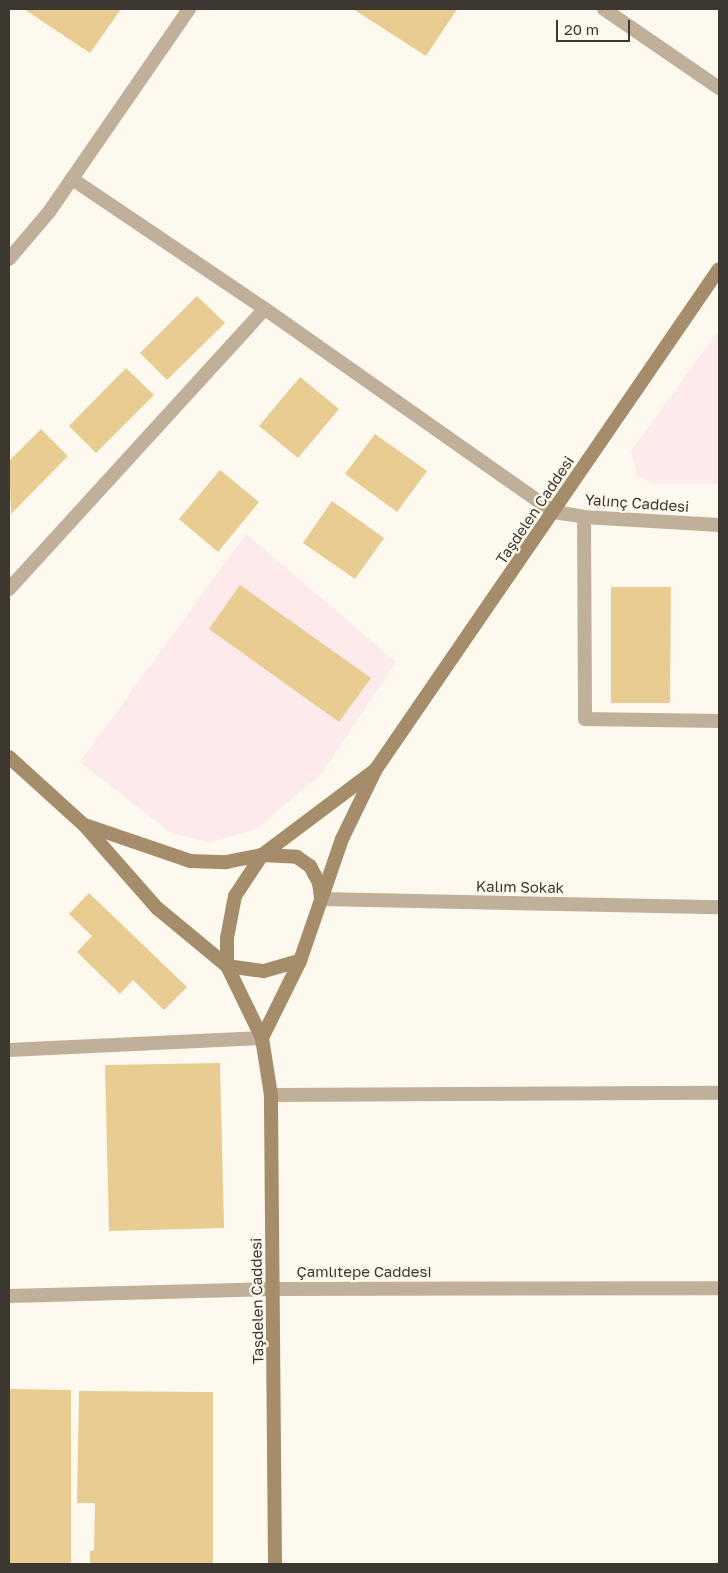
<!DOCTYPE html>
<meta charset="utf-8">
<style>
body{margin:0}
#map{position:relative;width:728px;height:1573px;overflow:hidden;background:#fef9ef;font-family:"Golos Text",sans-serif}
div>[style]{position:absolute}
.education>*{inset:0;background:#fcebea}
.building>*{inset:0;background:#e8cc91}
.minor>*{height:14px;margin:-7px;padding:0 7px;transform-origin:7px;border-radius:7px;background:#c1b099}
.tertiary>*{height:14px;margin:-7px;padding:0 7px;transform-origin:7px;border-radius:7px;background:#c1b099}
.secondary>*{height:14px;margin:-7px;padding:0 7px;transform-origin:7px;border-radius:7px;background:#a58c6a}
span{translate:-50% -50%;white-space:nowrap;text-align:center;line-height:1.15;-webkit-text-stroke:4.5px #fef9ef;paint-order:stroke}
.street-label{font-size:15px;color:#3d382f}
.frame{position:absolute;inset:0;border:10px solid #3d382f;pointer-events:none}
.scale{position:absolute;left:556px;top:20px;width:74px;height:22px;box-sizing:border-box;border:2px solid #3d382f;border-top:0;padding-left:6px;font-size:15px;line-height:18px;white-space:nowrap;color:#3d382f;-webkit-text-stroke:4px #fef9ef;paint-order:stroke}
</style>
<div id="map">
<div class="education">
<div style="clip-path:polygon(719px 330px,719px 484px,654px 484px,637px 475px,631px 451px)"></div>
<div style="clip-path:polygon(246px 534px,396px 662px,321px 774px,257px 829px,210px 842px,171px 833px,80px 762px)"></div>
</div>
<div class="building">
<div style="clip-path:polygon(24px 9px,121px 9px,90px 53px)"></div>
<div style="clip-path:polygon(353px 9px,457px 9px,426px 56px)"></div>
<div style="clip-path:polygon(197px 296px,225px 323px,167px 380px,140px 353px)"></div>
<div style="clip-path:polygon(126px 368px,154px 395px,96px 453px,69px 426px)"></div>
<div style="clip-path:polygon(300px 377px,339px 409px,298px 458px,259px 426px)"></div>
<div style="clip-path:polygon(41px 429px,68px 456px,11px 514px,9px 461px)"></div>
<div style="clip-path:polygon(375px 434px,427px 471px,397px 512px,345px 474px)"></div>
<div style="clip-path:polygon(220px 470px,259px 502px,218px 552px,179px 519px)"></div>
<div style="clip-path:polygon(332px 501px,384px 538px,355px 579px,303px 543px)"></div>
<div style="clip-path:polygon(240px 585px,371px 678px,339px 722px,209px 629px)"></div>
<div style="clip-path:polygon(611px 587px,671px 587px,670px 703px,611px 703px)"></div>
<div style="clip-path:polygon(89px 893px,187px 987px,164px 1010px,133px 980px,120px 994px,77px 952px,92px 936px,69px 914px)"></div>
<div style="clip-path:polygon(220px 1063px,224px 1228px,109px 1231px,105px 1065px)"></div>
<div style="clip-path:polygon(9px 1389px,71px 1390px,71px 1564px,9px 1564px)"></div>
<div style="clip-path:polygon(79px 1391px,213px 1392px,213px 1564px,90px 1564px,90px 1551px,94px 1550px,95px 1503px,77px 1503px)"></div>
</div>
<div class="minor">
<div style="left:604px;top:9px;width:140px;rotate:34.5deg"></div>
<div style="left:9px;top:259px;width:62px;rotate:-49.6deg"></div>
<div style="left:49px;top:212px;width:247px;rotate:-55.4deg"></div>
<div style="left:265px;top:309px;width:353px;rotate:35.1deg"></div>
<div style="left:584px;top:517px;width:202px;rotate:89.7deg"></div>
<div style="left:585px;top:719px;width:134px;rotate:0.9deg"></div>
<div style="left:9px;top:589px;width:379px;rotate:-47.6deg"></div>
<div style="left:265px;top:309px;width:233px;rotate:-146deg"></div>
<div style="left:321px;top:899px;width:398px;rotate:1.2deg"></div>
<div style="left:9px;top:1050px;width:253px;rotate:-2.7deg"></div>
<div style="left:271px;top:1095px;width:448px;rotate:-0.3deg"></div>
</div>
<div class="tertiary">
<div style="left:554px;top:512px;width:30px;rotate:9deg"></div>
<div style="left:584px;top:517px;width:135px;rotate:3.4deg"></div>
<div style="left:9px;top:1296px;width:264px;rotate:-1.5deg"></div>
<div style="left:273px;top:1289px;width:446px;rotate:-0.1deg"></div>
</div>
<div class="secondary">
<div style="left:9px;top:757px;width:101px;rotate:42.2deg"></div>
<div style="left:84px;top:825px;width:111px;rotate:48.7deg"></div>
<div style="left:157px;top:908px;width:91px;rotate:39.6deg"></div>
<div style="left:227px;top:966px;width:37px;rotate:8deg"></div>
<div style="left:264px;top:971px;width:37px;rotate:-16deg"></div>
<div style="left:85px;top:825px;width:111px;rotate:18.9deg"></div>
<div style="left:190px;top:861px;width:36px;rotate:2deg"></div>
<div style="left:226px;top:862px;width:37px;rotate:-11deg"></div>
<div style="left:262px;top:855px;width:35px;rotate:3deg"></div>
<div style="left:297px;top:857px;width:16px;rotate:35deg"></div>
<div style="left:310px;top:866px;width:19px;rotate:62deg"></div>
<div style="left:319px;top:883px;width:14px;rotate:82deg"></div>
<div style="left:262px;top:1038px;width:86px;rotate:-63.7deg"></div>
<div style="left:300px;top:961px;width:129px;rotate:-71deg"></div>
<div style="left:342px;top:839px;width:78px;rotate:-64.1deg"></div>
<div style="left:376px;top:769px;width:606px;rotate:-55.55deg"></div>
<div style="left:275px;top:1564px;width:469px;rotate:-90.5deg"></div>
<div style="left:271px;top:1095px;width:58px;rotate:-99deg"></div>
<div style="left:262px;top:1038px;width:80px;rotate:-115.9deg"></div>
<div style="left:227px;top:966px;width:28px;rotate:-90deg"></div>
<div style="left:227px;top:938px;width:43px;rotate:-79.2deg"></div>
<div style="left:235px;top:896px;width:49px;rotate:-56.6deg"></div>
<div style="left:262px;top:855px;width:140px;rotate:-36.9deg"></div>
</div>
<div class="street-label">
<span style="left:637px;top:503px;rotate:4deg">Yalınç Caddesi</span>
<span style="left:535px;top:510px;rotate:-56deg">Taşdelen Caddesi</span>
<span style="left:520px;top:887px;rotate:1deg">Kalım Sokak</span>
<span style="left:364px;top:1272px">Çamlıtepe Caddesi</span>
<span style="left:257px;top:1301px;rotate:-91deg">Taşdelen Caddesi</span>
</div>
<div class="frame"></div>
<div class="scale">20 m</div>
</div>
